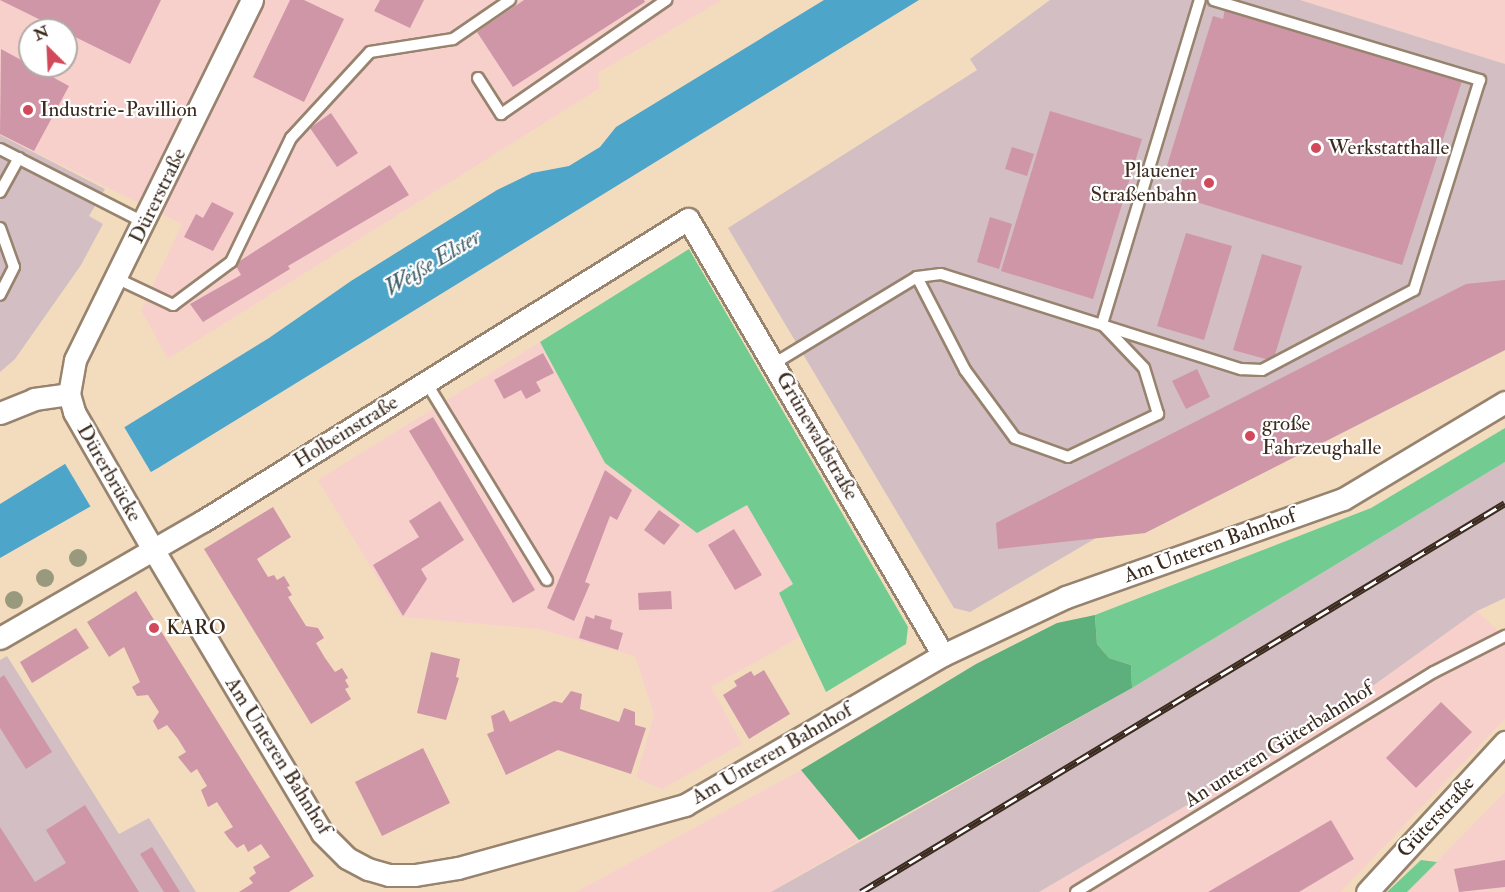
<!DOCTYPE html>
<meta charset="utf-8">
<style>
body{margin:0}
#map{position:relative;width:1505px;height:892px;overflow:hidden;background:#f3dcbe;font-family:"IM FELL Double Pica",serif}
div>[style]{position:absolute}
.built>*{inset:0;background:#f7d0cc}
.industrial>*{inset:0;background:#d2bec3}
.green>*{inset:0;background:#72cc92}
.forest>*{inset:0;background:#5db07c}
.water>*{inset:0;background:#4da5ca}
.pier>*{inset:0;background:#f3dcbe}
.building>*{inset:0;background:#ce96a7}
.roads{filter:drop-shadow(2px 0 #97836e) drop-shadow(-2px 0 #97836e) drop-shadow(0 2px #97836e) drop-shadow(0 -2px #97836e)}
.lane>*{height:10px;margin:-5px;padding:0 5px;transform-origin:5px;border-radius:5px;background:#fff}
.street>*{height:21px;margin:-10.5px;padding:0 10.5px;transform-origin:10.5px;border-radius:10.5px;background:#fff}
.rail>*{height:7px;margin-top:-3.5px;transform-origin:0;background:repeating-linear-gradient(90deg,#fff 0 14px,#3b2a1e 0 28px);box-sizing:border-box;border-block:2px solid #3b2a1e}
.trees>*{width:18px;height:18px;margin:-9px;border-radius:50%;background:#98997d}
.dots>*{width:16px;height:16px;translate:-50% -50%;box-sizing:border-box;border:3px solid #fff;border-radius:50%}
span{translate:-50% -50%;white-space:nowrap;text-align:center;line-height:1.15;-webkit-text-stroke:4.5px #fff;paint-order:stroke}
.poi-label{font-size:21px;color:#3b2a1e}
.left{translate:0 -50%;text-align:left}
.right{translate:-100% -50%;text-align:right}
.street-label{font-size:21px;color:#3b2a1e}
.water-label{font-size:22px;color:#43616b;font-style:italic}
.north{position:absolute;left:18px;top:18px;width:60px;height:60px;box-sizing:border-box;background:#fff;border:2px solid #b1aaa5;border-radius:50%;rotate:336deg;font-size:16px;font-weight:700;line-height:24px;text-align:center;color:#3b2a1e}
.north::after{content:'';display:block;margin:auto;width:21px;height:27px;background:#d1495b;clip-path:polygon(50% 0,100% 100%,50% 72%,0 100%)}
</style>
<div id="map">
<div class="built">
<div style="clip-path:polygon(evenodd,0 0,722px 0,598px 73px,600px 88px,168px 359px,141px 310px,182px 224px,0 135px,0 0,30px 30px,66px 30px,66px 66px,30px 66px,30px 30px)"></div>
<div style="clip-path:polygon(1300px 0,1505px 0,1505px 64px,1317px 5px)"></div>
<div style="clip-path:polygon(540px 342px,605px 463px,637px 484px,747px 504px,793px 584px,779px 594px,800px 637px,711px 687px,742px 744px,662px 789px,636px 778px,654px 715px,635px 656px,538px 629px,401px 617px,318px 480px)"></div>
<div style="clip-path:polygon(1477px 611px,1505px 637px,1505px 719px,1341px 892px,1039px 892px,1296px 741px)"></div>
<div style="clip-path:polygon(801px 770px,859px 840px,771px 892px,576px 892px)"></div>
<div style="clip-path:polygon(1505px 792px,1505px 892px,1407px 892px)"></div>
</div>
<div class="industrial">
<div style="clip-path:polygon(1050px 0,1300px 0,1505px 64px,1505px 350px,1145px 533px,1096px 538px,970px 612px,954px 608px,728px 228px,977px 70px,970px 59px)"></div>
<div style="clip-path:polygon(0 135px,105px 189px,89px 216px,103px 224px,81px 265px,15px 359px,0 372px)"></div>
<div style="clip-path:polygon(1505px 462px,1505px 598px,1477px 611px,1296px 741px,1039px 892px,771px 892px,1132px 688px)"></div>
<div style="clip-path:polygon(7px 656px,119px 834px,149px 818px,196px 892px,0 892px,0 660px)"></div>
</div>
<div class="green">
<div style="clip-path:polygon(689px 249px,908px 627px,906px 644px,826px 692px,779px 593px,793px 584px,747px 505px,697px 533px,605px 463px,540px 342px)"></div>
<div style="clip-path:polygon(1505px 428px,1505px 462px,1132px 688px,1131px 665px,1109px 658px,1097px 644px,1095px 615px,1371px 508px)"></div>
<div style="clip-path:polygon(1421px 860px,1437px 862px,1407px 892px,1387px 892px)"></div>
</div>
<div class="forest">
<div style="clip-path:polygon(1095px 615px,1097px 644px,1109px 658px,1131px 665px,1132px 688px,859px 840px,801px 770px,976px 664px,1057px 623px)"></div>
</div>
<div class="water">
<div style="clip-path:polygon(824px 0,919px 0,158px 468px,0 558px,0 504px,269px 338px,351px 281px,497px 190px,532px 173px,569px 166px,600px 147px,616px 127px)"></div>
</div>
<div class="pier">
<div style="clip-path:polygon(123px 425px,152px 474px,92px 509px,64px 462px)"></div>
</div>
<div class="building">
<div style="clip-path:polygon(0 0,161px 0,130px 64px)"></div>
<div style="clip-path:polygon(290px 0,304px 0,344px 19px,304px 102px,253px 77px)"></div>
<div style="clip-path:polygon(380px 0,424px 0,410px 28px,374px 11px)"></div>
<div style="clip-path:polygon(524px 0,644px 0,645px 2px,513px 87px,477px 32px)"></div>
<div style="clip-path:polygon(1225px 9px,1462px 81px,1402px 265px,1177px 196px,1184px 174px,1166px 169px,1213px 16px,1223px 19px)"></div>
<div style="clip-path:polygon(1px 49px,69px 86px,34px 151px,0 134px)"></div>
<div style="clip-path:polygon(1050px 111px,1142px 139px,1093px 299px,1001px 271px)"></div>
<div style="clip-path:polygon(331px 113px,358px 153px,337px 167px,310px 128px)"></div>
<div style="clip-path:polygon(1012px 147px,1034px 154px,1027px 176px,1005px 169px)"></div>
<div style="clip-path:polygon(390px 165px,409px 195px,288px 266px,290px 269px,203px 322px,190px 304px,241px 275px,235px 264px)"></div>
<div style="clip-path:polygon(212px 202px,234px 213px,213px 251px,184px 237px,196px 214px,203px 218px)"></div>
<div style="clip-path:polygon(990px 217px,1012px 224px,999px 269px,977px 262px)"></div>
<div style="clip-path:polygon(1186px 233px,1232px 246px,1204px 340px,1157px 326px)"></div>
<div style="clip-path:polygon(1262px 254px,1302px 266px,1273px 361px,1233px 350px)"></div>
<div style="clip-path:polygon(1505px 280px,1505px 350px,1145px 533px,998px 549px,996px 523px,1466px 284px)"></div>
<div style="clip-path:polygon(543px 353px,554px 373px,536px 382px,541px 391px,526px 399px,521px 390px,504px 399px,494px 380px)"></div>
<div style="clip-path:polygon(1197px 369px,1210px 397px,1186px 409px,1172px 381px)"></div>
<div style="clip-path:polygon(433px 417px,535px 590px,513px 603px,409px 431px)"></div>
<div style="clip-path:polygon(605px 470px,632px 490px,617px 520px,610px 516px,585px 582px,590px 584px,574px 621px,547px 608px)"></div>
<div style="clip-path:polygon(440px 501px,464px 540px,421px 569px,427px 579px,403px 616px,373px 565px,419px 537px,409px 521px)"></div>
<div style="clip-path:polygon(273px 507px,291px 537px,257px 559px,268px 577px,274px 575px,277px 580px,284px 576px,290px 586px,287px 587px,292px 595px,288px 597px,306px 626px,318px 628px,324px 638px,316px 643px,325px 658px,335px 672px,342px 668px,348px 678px,345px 680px,349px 687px,345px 689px,351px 699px,311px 724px,204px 549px)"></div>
<div style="clip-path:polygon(659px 510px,680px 525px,664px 545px,644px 530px)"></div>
<div style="clip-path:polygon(734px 529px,762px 575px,735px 590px,708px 545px)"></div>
<div style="clip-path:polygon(136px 591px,314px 876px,289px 892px,239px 892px,253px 883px,249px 878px,256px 873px,253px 867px,270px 857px,261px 844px,248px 852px,244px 844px,237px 848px,229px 839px,224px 832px,233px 827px,217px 802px,208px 807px,201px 790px,207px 786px,197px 769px,191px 773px,178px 757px,186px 752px,178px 739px,167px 725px,158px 730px,153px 721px,159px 712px,148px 695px,137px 696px,132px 687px,140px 682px,124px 647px,109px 657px,87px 622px)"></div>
<div style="clip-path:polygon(671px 591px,672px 609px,639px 610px,638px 593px)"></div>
<div style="clip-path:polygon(595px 615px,612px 620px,610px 629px,623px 633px,618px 650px,579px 638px,586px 616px,594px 619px)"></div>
<div style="clip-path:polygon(76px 628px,89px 648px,32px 683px,20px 662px)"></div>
<div style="clip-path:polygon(431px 652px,460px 659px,456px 677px,459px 678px,446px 720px,417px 713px)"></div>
<div style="clip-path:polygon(764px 670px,790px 714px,749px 739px,723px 695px,737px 686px,734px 681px,751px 671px,754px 676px)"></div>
<div style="clip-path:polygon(4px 675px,52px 752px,26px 769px,0 728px,0 678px)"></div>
<div style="clip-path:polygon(571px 691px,582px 694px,580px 709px,619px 722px,624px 708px,635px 712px,635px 725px,646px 728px,631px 774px,558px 750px,506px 775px,487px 734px,494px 731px,491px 716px,504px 710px,510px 722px,554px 701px,562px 703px)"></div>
<div style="clip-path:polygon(1441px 702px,1472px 732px,1416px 788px,1386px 758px)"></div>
<div style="clip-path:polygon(423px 748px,450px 803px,382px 836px,355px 782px)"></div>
<div style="clip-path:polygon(85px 805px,139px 892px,0 892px,0 827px,35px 882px,66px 863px,46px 830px)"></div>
<div style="clip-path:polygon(1331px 820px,1354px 859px,1299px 892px,1208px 892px)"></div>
<div style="clip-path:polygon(152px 847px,180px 892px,164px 892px,140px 854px)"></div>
<div style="clip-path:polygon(1505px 860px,1505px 887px,1459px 892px,1454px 869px)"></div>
</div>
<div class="roads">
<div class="lane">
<div style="left:478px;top:78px;width:43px;rotate:57.4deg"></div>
<div style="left:501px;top:114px;width:201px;rotate:-34.6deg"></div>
<div style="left:0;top:149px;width:163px;rotate:27deg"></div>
<div style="left:0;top:192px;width:39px;rotate:-61deg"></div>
<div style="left:0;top:228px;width:41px;rotate:70.3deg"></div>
<div style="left:14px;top:267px;width:31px;rotate:117deg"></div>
<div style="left:917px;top:277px;width:105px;rotate:62.7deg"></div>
<div style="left:965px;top:370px;width:84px;rotate:53.7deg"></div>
<div style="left:1015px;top:438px;width:56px;rotate:19.7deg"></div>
<div style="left:1068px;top:457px;width:100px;rotate:-25.5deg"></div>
<div style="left:1158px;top:414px;width:48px;rotate:-106.9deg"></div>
<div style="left:1144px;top:368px;width:58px;rotate:-133.6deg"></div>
<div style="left:118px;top:279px;width:61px;rotate:25.3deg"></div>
<div style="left:173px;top:305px;width:72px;rotate:-36.6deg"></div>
<div style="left:231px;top:262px;width:138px;rotate:-64.2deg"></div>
<div style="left:291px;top:138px;width:117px;rotate:-47.4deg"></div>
<div style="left:370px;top:52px;width:84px;rotate:-8.9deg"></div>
<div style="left:453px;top:39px;width:69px;rotate:-34.4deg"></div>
<div style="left:1102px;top:324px;width:338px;rotate:-73.2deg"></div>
<div style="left:775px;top:363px;width:166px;rotate:-31.2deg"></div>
<div style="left:917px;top:277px;width:24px;rotate:-7deg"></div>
<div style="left:941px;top:274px;width:315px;rotate:17.6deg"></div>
<div style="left:1241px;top:369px;width:21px;rotate:3deg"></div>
<div style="left:1262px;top:370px;width:172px;rotate:-27.8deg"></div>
<div style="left:1414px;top:290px;width:220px;rotate:-72.6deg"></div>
<div style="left:1480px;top:80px;width:278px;rotate:-163.3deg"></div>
<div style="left:426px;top:382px;width:232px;rotate:58.6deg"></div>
<div style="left:1076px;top:892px;width:420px;rotate:-31.6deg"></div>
<div style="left:1434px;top:672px;width:80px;rotate:-26.9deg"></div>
</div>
<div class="street">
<div style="left:252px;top:0;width:401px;rotate:116.2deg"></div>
<div style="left:75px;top:360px;width:35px;rotate:100deg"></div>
<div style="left:69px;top:394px;width:19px;rotate:74deg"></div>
<div style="left:74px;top:412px;width:160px;rotate:60.1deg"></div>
<div style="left:154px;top:551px;width:328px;rotate:59.2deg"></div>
<div style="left:322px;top:833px;width:35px;rotate:45deg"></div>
<div style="left:347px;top:858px;width:24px;rotate:28deg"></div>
<div style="left:368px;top:869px;width:22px;rotate:16deg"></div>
<div style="left:389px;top:875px;width:26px"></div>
<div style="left:415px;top:875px;width:44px;rotate:-9.2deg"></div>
<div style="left:458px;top:868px;width:236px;rotate:-15.5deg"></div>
<div style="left:685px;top:805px;width:298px;rotate:-30.2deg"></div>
<div style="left:943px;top:655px;width:136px;rotate:-25.2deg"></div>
<div style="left:1066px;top:597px;width:294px;rotate:-19.5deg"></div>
<div style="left:1343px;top:499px;width:189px;rotate:-30.9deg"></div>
<div style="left:0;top:413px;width:37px;rotate:-22deg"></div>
<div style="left:34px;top:399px;width:35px;rotate:-8deg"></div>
<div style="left:0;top:638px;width:234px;rotate:-30deg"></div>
<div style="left:203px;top:521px;width:571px;rotate:-31.91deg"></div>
<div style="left:688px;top:219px;width:505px;rotate:59.68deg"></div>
<div style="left:1367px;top:892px;width:204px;rotate:-47.4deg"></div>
</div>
</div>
<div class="rail">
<div style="left:861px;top:892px;width:752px;rotate:-31.13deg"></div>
</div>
<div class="trees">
<div style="left:78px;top:558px"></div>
<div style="left:45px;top:578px"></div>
<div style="left:14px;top:600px"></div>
</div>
<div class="dots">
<div style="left:28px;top:110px;background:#d1495b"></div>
<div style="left:1316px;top:148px;background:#d1495b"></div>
<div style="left:1209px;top:183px;background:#d1495b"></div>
<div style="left:1250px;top:436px;background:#d1495b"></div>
<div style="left:154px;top:628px;background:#d1495b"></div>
</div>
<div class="poi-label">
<span class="left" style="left:40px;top:110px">Industrie-Pavillion</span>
<span class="left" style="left:1328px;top:148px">Werkstatthalle</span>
<span class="right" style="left:1197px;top:183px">Plauener<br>Straßenbahn</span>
<span class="left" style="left:1262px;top:436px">große<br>Fahrzeughalle</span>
<span class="left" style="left:166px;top:628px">KARO</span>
</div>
<div class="street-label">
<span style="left:158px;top:196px;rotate:-64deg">Dürerstraße</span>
<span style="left:346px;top:432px;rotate:-32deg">Holbeinstraße</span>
<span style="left:817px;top:436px;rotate:60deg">Grünewaldstraße</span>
<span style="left:109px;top:473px;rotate:60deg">Dürerbrücke</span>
<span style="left:1210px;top:546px;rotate:-20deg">Am Unteren Bahnhof</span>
<span style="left:1279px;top:745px;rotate:-32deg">An unteren Güterbahnhof</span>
<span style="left:772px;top:754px;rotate:-30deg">Am Unteren Bahnhof</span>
<span style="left:278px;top:756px;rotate:58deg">Am Unteren Bahnhof</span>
<span style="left:1436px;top:817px;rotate:-47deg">Güterstraße</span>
</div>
<div class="water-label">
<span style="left:433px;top:263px;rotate:-31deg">Weiße Elster</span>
</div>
<div class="north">N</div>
</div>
